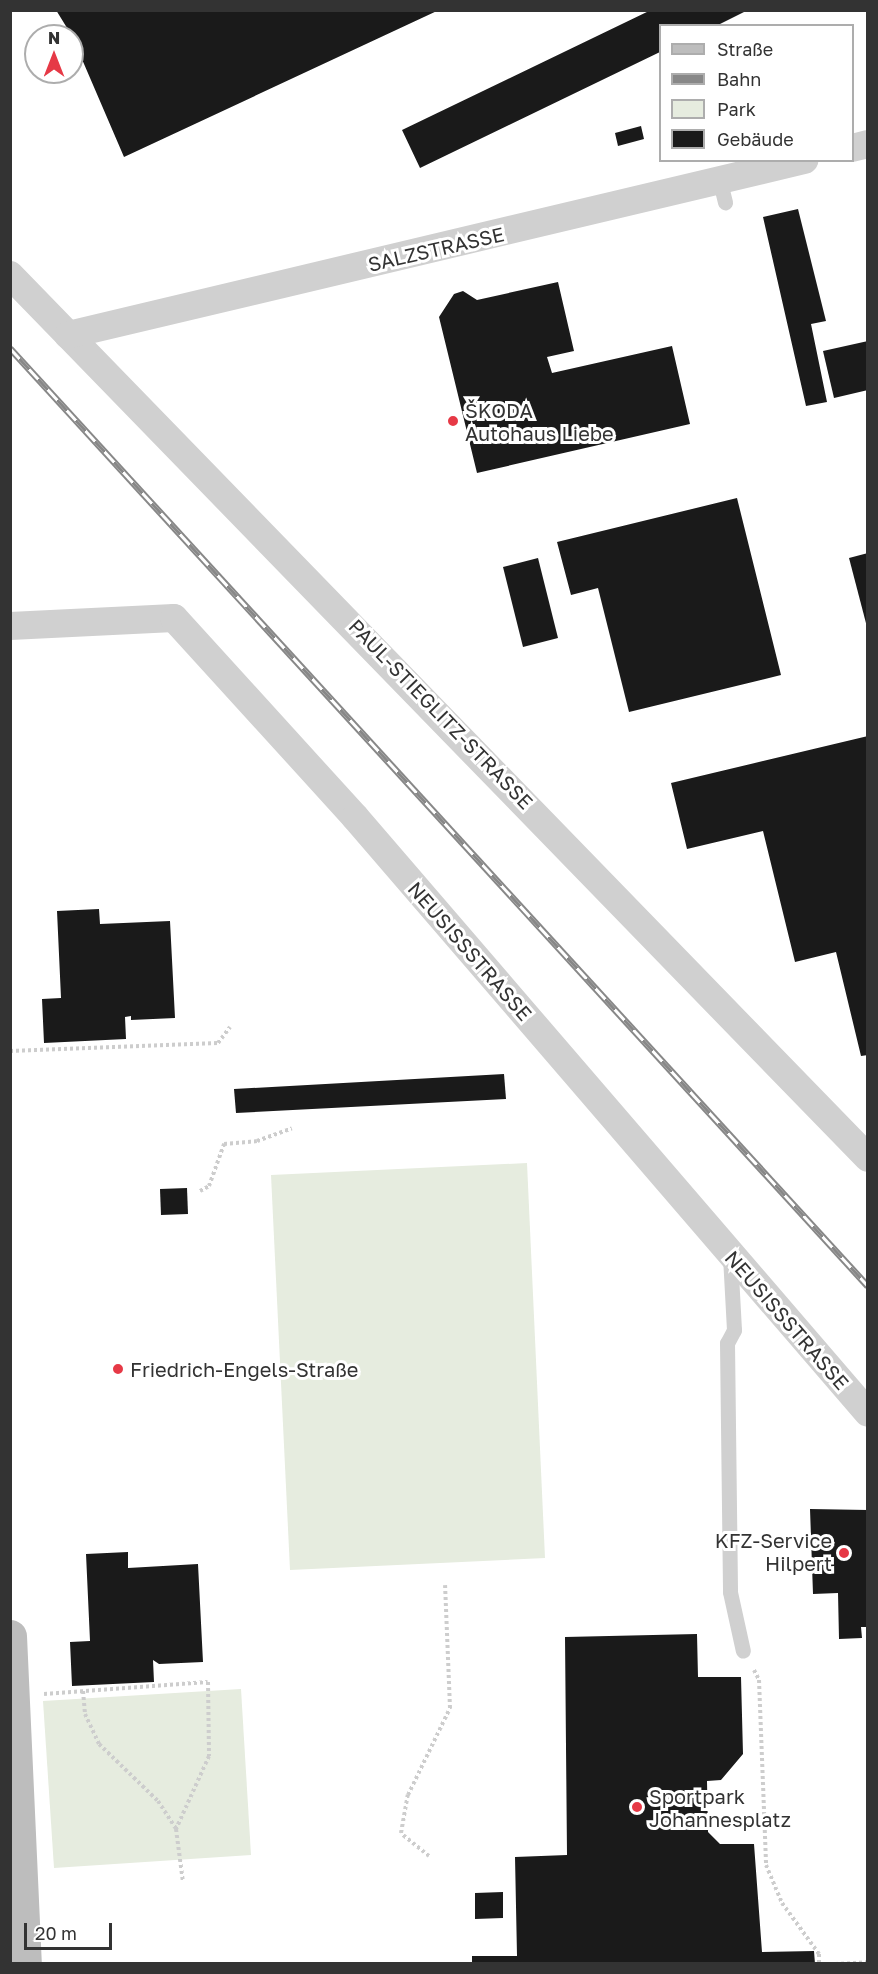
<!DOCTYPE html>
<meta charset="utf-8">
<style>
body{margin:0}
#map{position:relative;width:878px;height:1974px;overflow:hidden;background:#fff;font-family:"Golos Text",sans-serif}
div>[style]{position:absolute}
.green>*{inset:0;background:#e6ecdf}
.building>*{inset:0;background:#1a1a1a}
.path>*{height:4px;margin-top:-2px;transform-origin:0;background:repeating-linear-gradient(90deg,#cdcdcd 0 3px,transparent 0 6px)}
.lane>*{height:15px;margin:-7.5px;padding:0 7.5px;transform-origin:7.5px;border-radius:7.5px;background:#d0d0d0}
.street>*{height:28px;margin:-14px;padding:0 14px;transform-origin:14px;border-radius:14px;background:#d0d0d0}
.secondary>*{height:33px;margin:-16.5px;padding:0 16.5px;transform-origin:16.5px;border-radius:16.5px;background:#bdbdbd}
.rail>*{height:7px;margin-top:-3.5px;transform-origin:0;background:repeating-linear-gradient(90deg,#fff 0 14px,#888 0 28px);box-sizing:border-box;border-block:2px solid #888}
.dots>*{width:16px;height:16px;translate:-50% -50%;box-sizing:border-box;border:3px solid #fff;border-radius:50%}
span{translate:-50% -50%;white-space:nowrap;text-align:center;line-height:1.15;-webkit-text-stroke:6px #fff;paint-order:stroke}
.street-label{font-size:20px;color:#333}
.poi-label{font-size:20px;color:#333}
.left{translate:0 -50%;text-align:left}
.right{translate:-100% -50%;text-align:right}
.frame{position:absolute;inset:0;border:12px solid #333;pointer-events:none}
.legend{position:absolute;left:659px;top:24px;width:195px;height:138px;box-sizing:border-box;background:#fff;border:2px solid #adadad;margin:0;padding:8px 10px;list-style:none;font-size:18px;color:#333}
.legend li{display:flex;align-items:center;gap:12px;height:30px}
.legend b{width:30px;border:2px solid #adadad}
.north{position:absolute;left:24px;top:24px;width:60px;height:60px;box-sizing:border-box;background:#fff;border:2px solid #adadad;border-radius:50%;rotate:0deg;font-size:16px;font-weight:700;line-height:24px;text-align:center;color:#333}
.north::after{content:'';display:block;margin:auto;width:21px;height:27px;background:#e63946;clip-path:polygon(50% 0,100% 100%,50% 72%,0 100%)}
.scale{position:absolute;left:24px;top:1923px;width:88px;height:27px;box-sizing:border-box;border:3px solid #333;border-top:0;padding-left:8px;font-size:18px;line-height:21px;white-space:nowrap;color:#333;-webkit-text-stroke:4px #fff;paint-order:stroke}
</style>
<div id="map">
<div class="green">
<div style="clip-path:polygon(527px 1163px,545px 1558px,290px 1570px,271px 1175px)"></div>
<div style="clip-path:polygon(241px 1689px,251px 1855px,54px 1868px,43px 1701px)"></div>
</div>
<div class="building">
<div style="clip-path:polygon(56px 10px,439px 10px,124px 157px,72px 36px)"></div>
<div style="clip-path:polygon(651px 10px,748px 10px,716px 26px,660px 26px,660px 52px,420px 168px,402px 130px)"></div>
<div style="clip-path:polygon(641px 126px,644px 139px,618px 146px,615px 133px)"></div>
<div style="clip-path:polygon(798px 209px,826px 321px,811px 324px,827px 402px,806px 406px,763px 217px)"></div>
<div style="clip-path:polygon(558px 282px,574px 351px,547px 357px,552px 373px,672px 346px,690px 424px,477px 473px,439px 317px,454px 294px,463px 291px,477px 300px)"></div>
<div style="clip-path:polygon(868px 341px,868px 390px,834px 398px,823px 351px)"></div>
<div style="clip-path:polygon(737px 498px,781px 675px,629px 712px,598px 588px,571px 595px,557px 542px)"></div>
<div style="clip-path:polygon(868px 553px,868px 627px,867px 627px,849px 558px)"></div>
<div style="clip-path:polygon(538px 558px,558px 638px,523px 647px,503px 567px)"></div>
<div style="clip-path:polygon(868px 736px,868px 1055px,861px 1056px,836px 952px,795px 962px,763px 831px,687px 849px,671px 783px)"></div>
<div style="clip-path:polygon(99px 909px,100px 924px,170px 921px,175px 1018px,131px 1020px,131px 1016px,125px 1017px,126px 1039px,44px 1043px,42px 999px,61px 998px,57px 911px)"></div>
<div style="clip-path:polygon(504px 1074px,506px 1099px,236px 1113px,234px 1089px)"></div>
<div style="clip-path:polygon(187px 1188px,188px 1214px,161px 1215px,160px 1189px)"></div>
<div style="clip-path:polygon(810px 1509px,868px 1510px,868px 1627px,861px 1627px,862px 1638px,839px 1639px,838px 1593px,813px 1594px)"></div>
<div style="clip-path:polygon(128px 1552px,128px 1568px,198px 1564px,203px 1662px,159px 1664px,153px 1660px,154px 1682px,72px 1686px,70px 1642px,90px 1641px,86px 1554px)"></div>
<div style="clip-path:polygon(697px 1634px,698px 1677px,741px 1677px,743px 1754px,721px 1780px,707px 1781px,708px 1832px,720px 1844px,754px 1844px,762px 1952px,814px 1951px,815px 1964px,472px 1964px,472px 1956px,517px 1956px,515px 1857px,567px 1855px,565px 1637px)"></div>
<div style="clip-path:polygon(503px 1892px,503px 1918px,475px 1919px,475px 1893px)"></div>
</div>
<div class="path">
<div style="left:10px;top:1051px;width:208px;rotate:-2.2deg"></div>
<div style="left:218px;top:1043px;width:20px;rotate:-53deg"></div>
<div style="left:200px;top:1191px;width:10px;rotate:-29deg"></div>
<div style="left:209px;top:1186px;width:45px;rotate:-70.3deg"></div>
<div style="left:224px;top:1144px;width:33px;rotate:-5deg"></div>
<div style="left:257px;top:1141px;width:37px;rotate:-20deg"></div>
<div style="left:754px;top:1670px;width:11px;rotate:63deg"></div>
<div style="left:759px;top:1680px;width:185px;rotate:87.8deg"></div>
<div style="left:766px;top:1865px;width:41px;rotate:67.2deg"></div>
<div style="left:782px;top:1903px;width:63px;rotate:54deg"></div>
<div style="left:819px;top:1954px;width:10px;rotate:90deg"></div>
<div style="left:83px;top:1691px;width:23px;rotate:85deg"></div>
<div style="left:85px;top:1714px;width:33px;rotate:65deg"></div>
<div style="left:99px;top:1744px;width:82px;rotate:44deg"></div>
<div style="left:158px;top:1801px;width:33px;rotate:57deg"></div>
<div style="left:176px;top:1829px;width:53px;rotate:82.5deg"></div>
<div style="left:44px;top:1694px;width:164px;rotate:-4.2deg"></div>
<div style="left:208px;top:1682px;width:74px;rotate:89.2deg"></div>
<div style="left:209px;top:1756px;width:80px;rotate:114.3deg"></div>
<div style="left:429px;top:1856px;width:36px;rotate:-141deg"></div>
<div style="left:401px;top:1833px;width:39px;rotate:-80deg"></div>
<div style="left:408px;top:1795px;width:97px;rotate:-64.2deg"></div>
<div style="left:450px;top:1708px;width:123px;rotate:-92.3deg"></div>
<div style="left:835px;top:1964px;width:33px;rotate:-3deg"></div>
</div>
<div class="lane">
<div style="left:720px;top:182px;width:21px;rotate:76deg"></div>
<div style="left:730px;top:1256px;width:74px;rotate:86.9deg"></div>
<div style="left:734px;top:1330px;width:15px;rotate:118deg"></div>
<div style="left:727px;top:1343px;width:249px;rotate:89.3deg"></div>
<div style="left:730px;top:1592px;width:60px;rotate:77.6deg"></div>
</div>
<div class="street">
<div style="left:852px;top:148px;width:16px;rotate:-14deg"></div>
<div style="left:10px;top:275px;width:1231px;rotate:45.82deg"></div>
<div style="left:68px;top:335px;width:757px;rotate:-13.37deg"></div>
<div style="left:10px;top:626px;width:164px;rotate:-2.8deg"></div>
<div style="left:174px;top:618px;width:269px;rotate:47.7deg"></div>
<div style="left:355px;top:817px;width:786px;rotate:49.28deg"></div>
</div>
<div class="secondary">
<div style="left:10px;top:1636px;width:328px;rotate:87.4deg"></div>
</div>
<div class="rail">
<div style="left:10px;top:348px;width:1271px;rotate:47.55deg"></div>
</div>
<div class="dots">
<div style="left:453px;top:421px;background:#e63946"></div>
<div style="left:118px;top:1369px;background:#e63946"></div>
<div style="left:844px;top:1553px;background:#e63946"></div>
<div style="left:637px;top:1807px;background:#e63946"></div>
</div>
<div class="street-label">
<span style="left:436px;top:249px;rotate:-13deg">SALZSTRASSE</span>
<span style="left:441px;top:714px;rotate:46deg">PAUL-STIEGLITZ-STRASSE</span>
<span style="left:470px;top:951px;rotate:49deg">NEUSISSSTRASSE</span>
<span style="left:787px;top:1320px;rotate:49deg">NEUSISSSTRASSE</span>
</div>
<div class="poi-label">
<span class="left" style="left:465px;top:422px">ŠKODA<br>Autohaus Liebe</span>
<span class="left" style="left:130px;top:1369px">Friedrich-Engels-Straße</span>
<span class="right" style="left:832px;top:1552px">KFZ-Service<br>Hilpert</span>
<span class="left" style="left:649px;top:1808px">Sportpark<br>Johannesplatz</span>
</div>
<div class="frame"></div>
<ul class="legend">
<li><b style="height:8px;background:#bdbdbd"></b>Straße</li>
<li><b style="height:8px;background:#888"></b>Bahn</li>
<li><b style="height:16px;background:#e6ecdf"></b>Park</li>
<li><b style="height:16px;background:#1a1a1a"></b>Gebäude</li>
</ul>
<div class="north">N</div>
<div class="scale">20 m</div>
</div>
